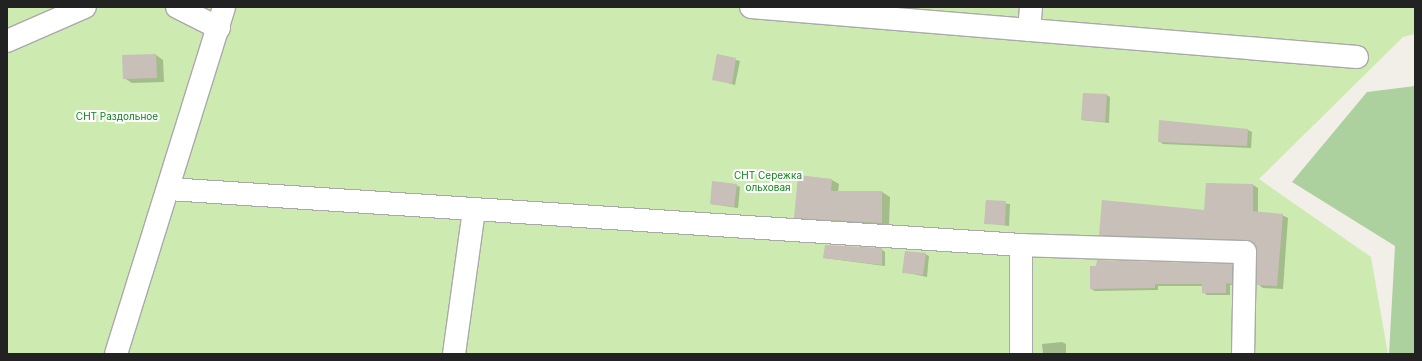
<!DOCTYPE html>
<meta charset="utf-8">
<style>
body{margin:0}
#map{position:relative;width:1422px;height:361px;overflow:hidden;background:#f2efe9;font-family:Inter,sans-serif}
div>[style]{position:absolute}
.grass>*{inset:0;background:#cdebb0}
.forest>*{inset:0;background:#add19e}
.shadow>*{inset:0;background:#0003}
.building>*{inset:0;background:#c7bfb8}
.roads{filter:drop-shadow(1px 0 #a9a9a9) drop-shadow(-1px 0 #a9a9a9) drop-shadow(0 1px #a9a9a9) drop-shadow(0 -1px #a9a9a9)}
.minor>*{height:22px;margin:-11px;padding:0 11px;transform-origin:11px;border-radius:11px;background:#fff}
span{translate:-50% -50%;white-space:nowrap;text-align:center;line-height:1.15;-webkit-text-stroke:4px #fff;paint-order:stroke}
.park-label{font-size:10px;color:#0c8416}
.frame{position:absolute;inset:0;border:8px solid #222;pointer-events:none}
</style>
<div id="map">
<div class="grass">
<div style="clip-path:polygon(7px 7px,1415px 7px,1415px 34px,1403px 37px,1259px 179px,1371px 257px,1388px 354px,7px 354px)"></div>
</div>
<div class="forest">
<div style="clip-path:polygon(1415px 86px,1415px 354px,1389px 354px,1395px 246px,1292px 182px,1367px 92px)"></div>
</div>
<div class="shadow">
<div style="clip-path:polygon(156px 55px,163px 60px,164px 82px,132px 83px,124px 78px)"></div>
<div style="clip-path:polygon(717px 55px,740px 61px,735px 85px,713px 79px)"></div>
<div style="clip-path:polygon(1107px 95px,1110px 97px,1109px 123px,1082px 120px)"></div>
<div style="clip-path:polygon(1160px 121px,1248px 130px,1252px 132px,1251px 148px,1163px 144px,1159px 141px)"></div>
<div style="clip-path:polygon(832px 180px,839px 184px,838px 192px,882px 192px,890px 197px,889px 227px,803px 221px,795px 217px)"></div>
<div style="clip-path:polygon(736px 185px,740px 187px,738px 208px,711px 204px)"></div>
<div style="clip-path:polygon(1253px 185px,1258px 188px,1258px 213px,1282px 215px,1288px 218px,1283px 289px,1263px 288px,1258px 284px,1258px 252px,1252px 242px,1106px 238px,1100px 234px,1204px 211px)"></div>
<div style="clip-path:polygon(986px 201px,1010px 204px,1009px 226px,985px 223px)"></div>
<div style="clip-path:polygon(881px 249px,885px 252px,885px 266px,824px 258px)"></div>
<div style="clip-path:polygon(925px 254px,929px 256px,927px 277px,903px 272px)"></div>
<div style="clip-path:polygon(1232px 265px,1236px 267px,1235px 285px,1230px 285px,1230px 295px,1207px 295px,1203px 292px,1203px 286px,1158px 286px,1158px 290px,1095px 291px,1091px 289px)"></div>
<div style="clip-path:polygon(1062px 342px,1066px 344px,1066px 354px,1043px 354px,1042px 344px)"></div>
</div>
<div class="building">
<div style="clip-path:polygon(156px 54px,157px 78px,123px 79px,122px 55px)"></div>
<div style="clip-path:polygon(717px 54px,736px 58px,732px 84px,712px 80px)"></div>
<div style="clip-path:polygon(1083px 93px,1107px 94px,1105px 122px,1081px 120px)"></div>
<div style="clip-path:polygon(1159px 120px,1248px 129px,1247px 146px,1158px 142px)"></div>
<div style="clip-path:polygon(798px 175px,832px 179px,831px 191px,882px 191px,882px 223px,794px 218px)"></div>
<div style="clip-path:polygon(712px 181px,737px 184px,734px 207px,710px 204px)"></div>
<div style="clip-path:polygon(1206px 183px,1253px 184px,1253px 211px,1283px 214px,1277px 286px,1257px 285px,1257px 252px,1252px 242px,1246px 240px,1099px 235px,1102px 200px,1204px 210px)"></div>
<div style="clip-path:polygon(986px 200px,1006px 201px,1005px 225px,984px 224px)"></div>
<div style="clip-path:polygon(825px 245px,882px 248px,882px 265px,823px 258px)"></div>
<div style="clip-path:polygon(905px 251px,926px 253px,923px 275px,902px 273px)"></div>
<div style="clip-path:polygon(1097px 260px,1232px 264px,1232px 284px,1226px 283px,1226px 293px,1202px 293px,1202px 284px,1155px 284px,1155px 288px,1090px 289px,1090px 266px,1096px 266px)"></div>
</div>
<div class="roads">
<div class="minor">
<div style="left:177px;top:7px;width:47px;rotate:26.6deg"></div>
<div style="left:751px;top:7px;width:608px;rotate:4.72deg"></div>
<div style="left:1029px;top:30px;width:23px;rotate:-85deg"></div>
<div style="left:7px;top:41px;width:85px;rotate:-23.6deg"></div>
<div style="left:169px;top:189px;width:854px;rotate:3.76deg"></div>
<div style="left:1021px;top:245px;width:224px;rotate:1.8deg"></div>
<div style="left:1245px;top:252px;width:102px;rotate:91.1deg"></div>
<div style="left:1021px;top:245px;width:109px;rotate:90deg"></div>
<div style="left:116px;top:354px;width:363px;rotate:-72.7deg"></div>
<div style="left:454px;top:354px;width:146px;rotate:-82.1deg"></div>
</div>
</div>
<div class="park-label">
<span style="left:117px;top:117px">СНТ Раздольное</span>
<span style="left:768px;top:181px">СНТ Сережка<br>ольховая</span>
</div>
<div class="frame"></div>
</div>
